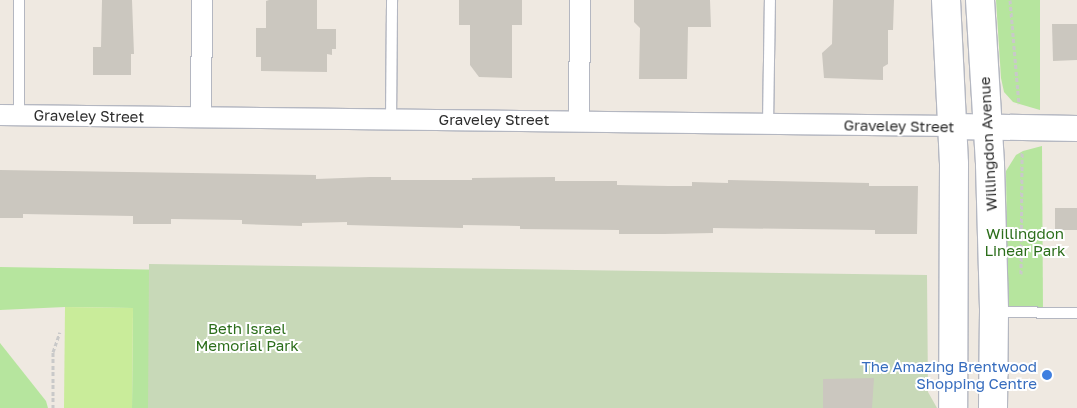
<!DOCTYPE html>
<style>
body{margin:0}
#map{position:relative;width:1077px;height:408px;overflow:hidden;background:#efe9e1;font-family:"Golos Text",sans-serif}
div>[style]{position:absolute}
.green>*{inset:0;background:#b6e59e}
.cemetery>*{inset:0;background:#c8d9b8}
.pitch>*{inset:0;background:#c9ec9a}
.building>*{inset:0;background:#cbc7bf}
.path>*{height:3px;margin-top:-1.5px;transform-origin:0;background:repeating-linear-gradient(90deg,#c9c9c9 0 4px,transparent 0 6.5px)}
.roads{filter:drop-shadow(1px 0 #b4b7c1) drop-shadow(-1px 0 #b4b7c1) drop-shadow(0 1px #b4b7c1) drop-shadow(0 -1px #b4b7c1)}
.service>*{height:10px;margin:-5px;padding:0 5px;transform-origin:5px;border-radius:5px;background:#fff}
.minor>*{height:20px;margin:-10px;padding:0 10px;transform-origin:10px;border-radius:10px;background:#fff}
.tertiary>*{height:25px;margin:-12.5px;padding:0 12.5px;transform-origin:12.5px;border-radius:12.5px;background:#fff}
.secondary>*{height:28px;margin:-14px;padding:0 14px;transform-origin:14px;border-radius:14px;background:#fff}
.dots>*{width:14px;height:14px;translate:-50% -50%;box-sizing:border-box;border:2px solid #fff;border-radius:50%}
span{translate:-50% -50%;white-space:nowrap;text-align:center;line-height:1.15;-webkit-text-stroke:4px #fff;paint-order:stroke}
.street-label{font-size:15px;color:#2e2e2e}
.park-label{font-size:15px;color:#2c6e1b}
.shop-label{font-size:15px;color:#366cbe}
.right{translate:-100% -50%;text-align:right}
</style>
<div id="map">
<div class="green">
<div style="clip-path:polygon(996px 0,1040px 0,1040px 110px,1013px 102px,1004px 92px,1001px 78px)"></div>
<div style="clip-path:polygon(1042px 146px,1043px 313px,1008px 312px,1006px 171px,1016px 155px,1023px 151px)"></div>
<div style="clip-path:polygon(0 267px,174px 270px,173px 408px,132px 408px,133px 308px,65px 307px,0 310px)"></div>
<div style="clip-path:polygon(0 343px,46px 401px,48px 408px,0 408px)"></div>
</div>
<div class="cemetery">
<div style="clip-path:polygon(149px 264px,927px 275px,928px 392px,937px 408px,148px 408px)"></div>
</div>
<div class="pitch">
<div style="clip-path:polygon(65px 307px,133px 308px,132px 408px,64px 408px)"></div>
</div>
<div class="building">
<div style="clip-path:polygon(102px 0,132px 0,134px 54px,131px 54px,131px 75px,93px 75px,93px 47px,101px 47px)"></div>
<div style="clip-path:polygon(269px 0,317px 0,317px 29px,336px 29px,336px 49px,332px 49px,332px 55px,327px 54px,327px 72px,261px 71px,261px 57px,256px 57px,256px 28px,266px 28px,266px 1px)"></div>
<div style="clip-path:polygon(459px 0,522px 0,522px 25px,512px 25px,512px 78px,479px 77px,470px 65px,470px 25px,459px 25px)"></div>
<div style="clip-path:polygon(634px 0,710px 0,711px 27px,688px 27px,687px 79px,639px 79px,640px 28px,634px 22px)"></div>
<div style="clip-path:polygon(833px 0,894px 0,893px 30px,888px 30px,888px 64px,883px 67px,883px 80px,824px 78px,822px 53px,832px 44px)"></div>
<div style="clip-path:polygon(1052px 24px,1077px 24px,1077px 60px,1053px 61px)"></div>
<div style="clip-path:polygon(0 170px,316px 175px,316px 179px,370px 177px,391px 177px,391px 180px,472px 180px,472px 178px,555px 177px,555px 181px,617px 181px,617px 185px,669px 186px,692px 186px,692px 182px,728px 183px,728px 180px,869px 183px,869px 186px,918px 186px,917px 234px,875px 234px,875px 230px,713px 228px,713px 233px,664px 234px,619px 234px,619px 230px,520px 229px,520px 226px,463px 225px,463px 228px,421px 227px,347px 225px,347px 222px,302px 223px,302px 226px,242px 224px,242px 220px,171px 219px,171px 224px,133px 224px,133px 216px,23px 214px,23px 218px,0 218px)"></div>
<div style="clip-path:polygon(1055px 208px,1077px 208px,1077px 230px,1055px 230px)"></div>
<div style="clip-path:polygon(874px 378px,872px 408px,823px 408px,823px 379px)"></div>
</div>
<div class="path">
<div style="left:1010px;top:0;width:104px;rotate:85.1deg"></div>
<div style="left:1021px;top:274px;width:122px;rotate:-89.5deg"></div>
<div style="left:53px;top:408px;width:56px;rotate:-90deg"></div>
<div style="left:53px;top:352px;width:21px;rotate:-71deg"></div>
</div>
<div class="roads">
<div class="service">
<div style="left:19px;top:0;width:115px;rotate:90deg"></div>
<div style="left:391px;top:120px;width:120px;rotate:-89.5deg"></div>
<div style="left:768px;top:124px;width:124px;rotate:-89.1deg"></div>
<div style="left:996px;top:312px;width:81px;rotate:0.7deg"></div>
</div>
<div class="minor">
<div style="left:0;top:115px;width:953px;rotate:0.66deg"></div>
<div style="left:201px;top:117px;width:117px;rotate:-89.5deg"></div>
<div style="left:579px;top:121px;width:121px;rotate:-89.5deg"></div>
</div>
<div class="tertiary">
<div style="left:953px;top:126px;width:124px;rotate:0.9deg"></div>
</div>
<div class="secondary">
<div style="left:946px;top:0;width:164px;rotate:87.2deg"></div>
<div style="left:954px;top:164px;width:244px;rotate:90.2deg"></div>
<div style="left:980px;top:0;width:165px;rotate:86.5deg"></div>
<div style="left:990px;top:165px;width:147px;rotate:88.4deg"></div>
<div style="left:994px;top:312px;width:96px;rotate:90.6deg"></div>
</div>
</div>
<div class="dots">
<div style="left:1047px;top:375px;background:#3f7fe0"></div>
</div>
<div class="street-label">
<span style="left:89px;top:116px;rotate:1deg">Graveley Street</span>
<span style="left:494px;top:120px">Graveley Street</span>
<span style="left:899px;top:126px;rotate:1deg">Graveley Street</span>
<span style="left:988px;top:144px;rotate:-93deg">Willingdon Avenue</span>
</div>
<div class="park-label">
<span style="left:1025px;top:242px">Willingdon<br>Linear Park</span>
<span style="left:247px;top:337px">Beth Israel<br>Memorial Park</span>
</div>
<div class="shop-label">
<span class="right" style="left:1037px;top:375px">The Amazing Brentwood<br>Shopping Centre</span>
</div>
</div>
